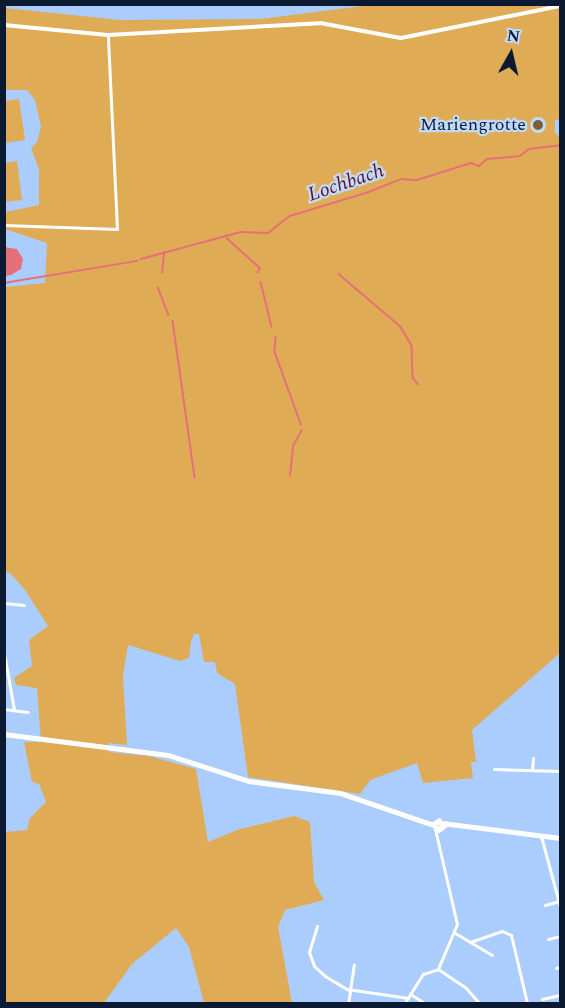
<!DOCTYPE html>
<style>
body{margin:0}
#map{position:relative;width:565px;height:1008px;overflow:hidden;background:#abcdfd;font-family:Spectral,serif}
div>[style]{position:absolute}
.green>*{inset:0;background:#e0ab55}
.water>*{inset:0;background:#e67079}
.stream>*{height:1.5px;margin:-0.75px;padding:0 0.75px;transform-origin:0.75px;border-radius:0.75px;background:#e67079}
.minor>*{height:3px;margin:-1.5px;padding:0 1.5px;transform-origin:1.5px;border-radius:1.5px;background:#fff}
.tertiary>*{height:4px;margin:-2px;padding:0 2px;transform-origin:2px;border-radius:2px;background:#fff}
.secondary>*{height:4.5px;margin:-2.25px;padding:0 2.25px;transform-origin:2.25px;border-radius:2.25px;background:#fff}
.dots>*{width:16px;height:16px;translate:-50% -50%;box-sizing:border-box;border:3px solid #c0dafe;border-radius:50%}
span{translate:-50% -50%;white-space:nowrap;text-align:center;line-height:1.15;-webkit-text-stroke:4.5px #c0dafe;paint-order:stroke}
.poi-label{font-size:18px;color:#0b1a30}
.right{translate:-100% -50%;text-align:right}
.water-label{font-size:20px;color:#5d131f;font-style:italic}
.frame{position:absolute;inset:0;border:6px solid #0b1a30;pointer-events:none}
.north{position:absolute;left:481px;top:24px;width:60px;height:60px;-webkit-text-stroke:4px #c0dafe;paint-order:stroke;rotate:8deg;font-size:16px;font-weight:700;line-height:24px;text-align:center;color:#0b1a30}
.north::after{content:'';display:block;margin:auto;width:21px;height:27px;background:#0b1a30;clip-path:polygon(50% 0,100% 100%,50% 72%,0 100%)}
</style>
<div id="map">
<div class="green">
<div style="clip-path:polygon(378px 4px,560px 5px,560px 119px,555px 120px,555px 133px,560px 137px,560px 653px,472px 730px,476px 762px,471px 762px,473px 778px,423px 783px,417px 763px,370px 780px,360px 794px,248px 777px,235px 684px,217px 673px,215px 662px,204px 662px,199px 634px,194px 634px,191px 642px,189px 658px,180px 661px,128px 645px,123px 676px,127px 745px,108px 743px,109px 752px,149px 756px,196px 769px,208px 842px,237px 830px,294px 816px,310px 822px,314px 882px,324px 900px,285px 910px,278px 927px,292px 1003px,204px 1003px,189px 947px,176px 928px,132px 964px,104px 1003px,5px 1003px,5px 832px,27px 830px,30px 818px,46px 802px,39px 784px,32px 782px,24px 742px,41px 742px,37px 688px,16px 685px,14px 678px,32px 666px,29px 640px,48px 626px,25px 590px,10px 573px,5px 572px,5px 287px,45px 283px,47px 243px,5px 229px,5px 212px,39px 205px,39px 169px,31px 148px,37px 142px,41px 127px,35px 100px,27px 90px,5px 90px,5px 8px,120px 20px,260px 19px)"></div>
<div style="clip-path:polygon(19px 99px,25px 140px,5px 143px,5px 101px)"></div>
<div style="clip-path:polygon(17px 161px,22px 200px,5px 202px,5px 163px)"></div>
</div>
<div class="water">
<div style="clip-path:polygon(4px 247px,17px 249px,23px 259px,21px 269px,11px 275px,5px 276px)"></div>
</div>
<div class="stream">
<div style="left:227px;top:238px;width:45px;rotate:42.3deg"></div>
<div style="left:260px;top:268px;width:5px;rotate:112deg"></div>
<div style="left:141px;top:259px;width:104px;rotate:-15.1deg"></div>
<div style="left:241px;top:232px;width:27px;rotate:2deg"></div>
<div style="left:268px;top:233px;width:28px;rotate:-38deg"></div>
<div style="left:290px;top:216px;width:83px;rotate:-16.9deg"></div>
<div style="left:369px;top:192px;width:35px;rotate:-22deg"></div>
<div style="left:401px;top:179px;width:16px;rotate:4deg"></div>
<div style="left:417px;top:180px;width:57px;rotate:-17.5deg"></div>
<div style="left:471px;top:163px;width:9px;rotate:21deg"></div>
<div style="left:479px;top:166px;width:11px;rotate:-41deg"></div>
<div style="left:487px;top:159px;width:33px;rotate:-5deg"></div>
<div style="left:520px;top:156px;width:11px;rotate:-38deg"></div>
<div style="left:529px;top:149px;width:31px;rotate:-7deg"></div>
<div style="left:162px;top:273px;width:20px;rotate:-84deg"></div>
<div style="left:339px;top:274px;width:82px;rotate:40.5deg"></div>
<div style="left:401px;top:327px;width:22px;rotate:60deg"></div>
<div style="left:412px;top:346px;width:32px;rotate:88deg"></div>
<div style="left:413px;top:378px;width:8px;rotate:50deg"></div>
<div style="left:261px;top:282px;width:46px;rotate:76.3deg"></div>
<div style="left:4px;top:283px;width:135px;rotate:-9.4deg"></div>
<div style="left:158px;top:287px;width:30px;rotate:69deg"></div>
<div style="left:173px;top:321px;width:158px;rotate:82deg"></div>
<div style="left:276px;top:337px;width:15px;rotate:94deg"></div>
<div style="left:275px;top:352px;width:77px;rotate:70.1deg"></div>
<div style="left:290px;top:476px;width:30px;rotate:-84deg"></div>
<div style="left:293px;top:446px;width:18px;rotate:-61deg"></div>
</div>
<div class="minor">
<div style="left:4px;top:225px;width:113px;rotate:2deg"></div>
<div style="left:117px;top:229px;width:193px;rotate:-92.7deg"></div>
<div style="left:4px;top:603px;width:20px;rotate:6deg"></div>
<div style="left:4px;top:653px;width:58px;rotate:80deg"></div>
<div style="left:4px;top:709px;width:24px;rotate:7deg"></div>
<div style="left:494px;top:769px;width:66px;rotate:1.7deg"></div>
<div style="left:532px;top:770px;width:12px;rotate:-85deg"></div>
<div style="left:435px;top:829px;width:98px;rotate:77deg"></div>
<div style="left:457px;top:924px;width:49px;rotate:112.9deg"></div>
<div style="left:541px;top:836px;width:73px;rotate:75deg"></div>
<div style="left:545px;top:905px;width:15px;rotate:-16deg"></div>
<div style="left:317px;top:926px;width:27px;rotate:107deg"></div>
<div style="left:309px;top:952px;width:15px;rotate:70deg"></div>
<div style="left:314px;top:966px;width:15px;rotate:42deg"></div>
<div style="left:325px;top:976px;width:26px;rotate:31deg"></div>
<div style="left:347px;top:989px;width:62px;rotate:8.4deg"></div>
<div style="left:455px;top:933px;width:43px;rotate:30.7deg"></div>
<div style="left:548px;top:939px;width:12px;rotate:-14deg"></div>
<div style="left:470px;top:942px;width:34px;rotate:-19deg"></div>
<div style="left:502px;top:931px;width:10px;rotate:24deg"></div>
<div style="left:511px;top:935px;width:70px;rotate:76.8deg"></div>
<div style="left:556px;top:968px;width:4px;rotate:-14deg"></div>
<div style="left:438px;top:969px;width:34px;rotate:34deg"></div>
<div style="left:466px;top:988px;width:21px;rotate:49deg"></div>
<div style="left:410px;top:994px;width:19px;rotate:32deg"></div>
<div style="left:542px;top:999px;width:18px;rotate:-13deg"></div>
<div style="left:348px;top:1004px;width:40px;rotate:-81.5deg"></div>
<div style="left:404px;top:1004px;width:36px;rotate:-58deg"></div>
<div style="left:423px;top:974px;width:16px;rotate:-18deg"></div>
</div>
<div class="tertiary">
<div style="left:4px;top:25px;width:104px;rotate:5.5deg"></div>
<div style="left:108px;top:35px;width:212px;rotate:-3.2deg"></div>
<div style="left:320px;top:23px;width:82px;rotate:10.5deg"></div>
<div style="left:401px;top:38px;width:162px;rotate:-11.4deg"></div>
</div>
<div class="secondary">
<div style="left:4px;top:734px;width:165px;rotate:7.3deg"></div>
<div style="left:168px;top:755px;width:85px;rotate:17.8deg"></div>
<div style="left:249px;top:781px;width:92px;rotate:7.5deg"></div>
<div style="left:340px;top:793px;width:99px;rotate:18.8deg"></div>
<div style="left:442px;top:823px;width:119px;rotate:7.2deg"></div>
<div style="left:442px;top:827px;width:7px;rotate:-117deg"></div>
<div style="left:439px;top:821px;width:6px;rotate:149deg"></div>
<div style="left:434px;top:824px;width:7px;rotate:56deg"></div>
<div style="left:438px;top:830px;width:2px;rotate:-27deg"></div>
<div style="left:440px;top:829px;width:8px;rotate:-40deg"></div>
</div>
<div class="dots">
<div style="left:538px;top:125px;background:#7c6033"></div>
</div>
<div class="poi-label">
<span class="right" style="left:526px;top:125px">Mariengrotte</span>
</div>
<div class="water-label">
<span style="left:346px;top:183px;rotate:-19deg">Lochbach</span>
</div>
<div class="frame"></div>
<div class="north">N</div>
</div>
